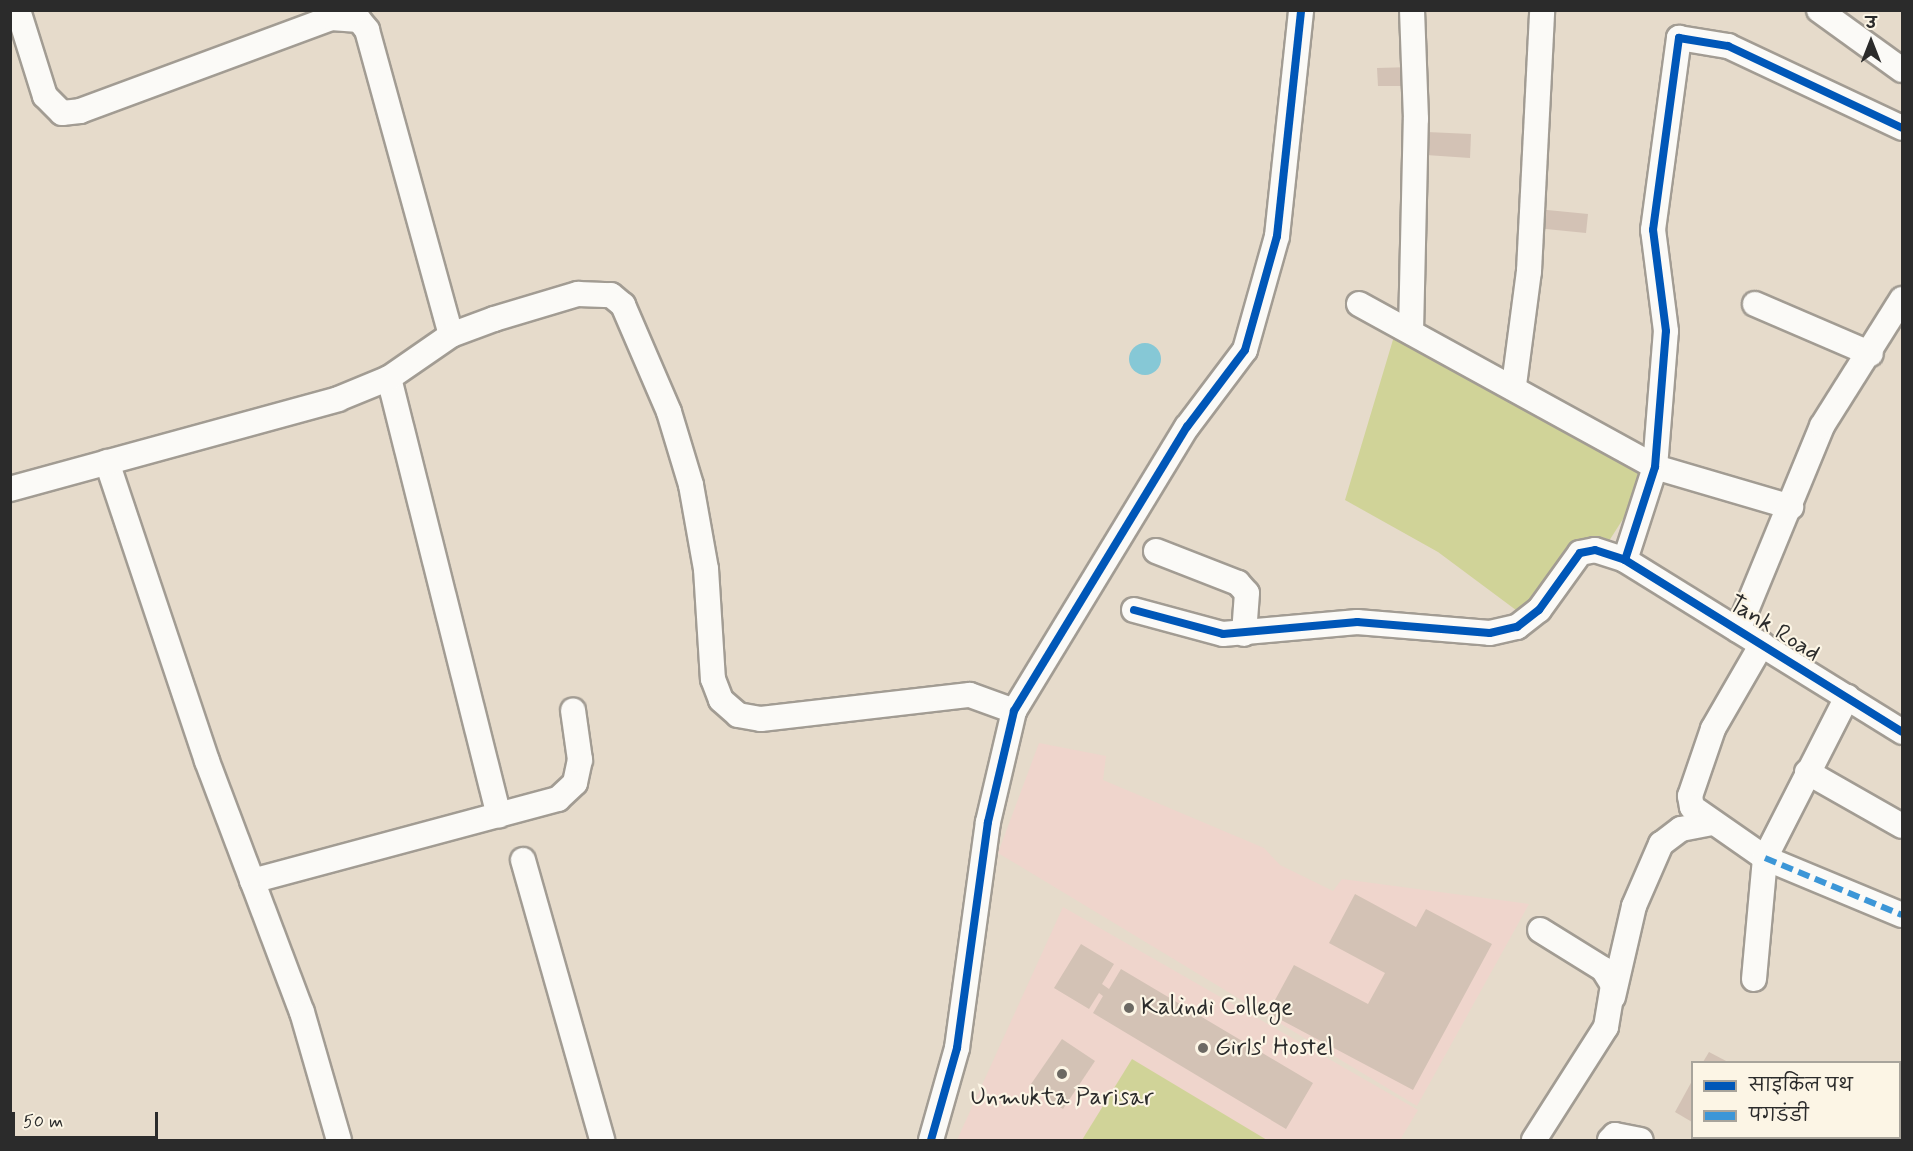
<!DOCTYPE html>
<meta charset="utf-8">
<style>
body{margin:0}
#map{position:relative;width:1913px;height:1151px;overflow:hidden;background:#e6dbcb;font-family:Mynerve,"Playpen Sans Deva",sans-serif}
div>[style]{position:absolute}
.built>*{inset:0;background:#efd5cc}
.green>*{inset:0;background:#d0d398}
.water>*{inset:0;background:#86c8d6}
.round{border-radius:50%}
.building>*{inset:0;background:#d3c2b5}
.roads{filter:drop-shadow(2px 0 #a29c93) drop-shadow(-2px 0 #a29c93) drop-shadow(0 2px #a29c93) drop-shadow(0 -2px #a29c93)}
.minor>*{height:24px;margin:-12px;padding:0 12px;transform-origin:12px;border-radius:12px;background:#fbfaf7}
.quiet>*{height:6px;margin-top:-3px;transform-origin:0;background:repeating-linear-gradient(90deg,#3c96d7 0 12px,transparent 0 18px)}
.cycleway>*{height:8px;margin:-4px;padding:0 4px;transform-origin:4px;border-radius:4px;background:#0057b8}
.dots>*{width:16px;height:16px;translate:-50% -50%;box-sizing:border-box;border:3px solid #fcf5e5;border-radius:50%}
span{translate:-50% -50%;white-space:nowrap;text-align:center;line-height:1.15;-webkit-text-stroke:4.5px #fcf5e5;paint-order:stroke}
.street-label{font-size:24px;color:#2b2b2b}
.poi-label{font-size:24px;color:#2b2b2b}
.left{translate:0 -50%;text-align:left}
.frame{position:absolute;inset:0;border:12px solid #2b2b2b;pointer-events:none}
.legend{position:absolute;left:1691px;top:1061px;width:210px;height:78px;box-sizing:border-box;background:#fcf5e5;border:2px solid #a8a49b;margin:0;padding:8px 10px;list-style:none;font-size:18px;color:#2b2b2b}
.legend li{display:flex;align-items:center;gap:12px;height:30px}
.legend b{width:30px;border:2px solid #a8a49b}
.north{position:absolute;left:1841px;top:12px;width:60px;height:60px;-webkit-text-stroke:4px #fcf5e5;paint-order:stroke;rotate:0deg;font-size:16px;font-weight:700;line-height:24px;text-align:center;color:#2b2b2b}
.north::after{content:'';display:block;margin:auto;width:21px;height:27px;background:#2b2b2b;clip-path:polygon(50% 0,100% 100%,50% 72%,0 100%)}
.scale{position:absolute;left:12px;top:1112px;width:146px;height:27px;box-sizing:border-box;border:3px solid #2b2b2b;border-top:0;padding-left:8px;font-size:18px;line-height:21px;white-space:nowrap;color:#2b2b2b;-webkit-text-stroke:4px #fcf5e5;paint-order:stroke}
</style>
<div id="map">
<div class="built">
<div style="clip-path:polygon(1039px 743px,1106px 756px,1103px 780px,1264px 848px,1280px 865px,1333px 891px,1342px 879px,1529px 904px,1417px 1106px,998px 853px)"></div>
<div style="clip-path:polygon(1063px 907px,1418px 1110px,1400px 1140px,957px 1140px)"></div>
</div>
<div class="green">
<div style="clip-path:polygon(1398px 323px,1515px 383px,1648px 480px,1600px 555px,1580px 552px,1528px 619px,1438px 552px,1345px 500px)"></div>
<div style="clip-path:polygon(1132px 1059px,1267px 1140px,1082px 1140px)"></div>
</div>
<div class="water">
<div class="round" style="left:1129px;top:343px;width:32px;height:32px"></div>
</div>
<div class="building">
<div style="clip-path:polygon(1412px 67px,1412px 86px,1378px 86px,1377px 68px)"></div>
<div style="clip-path:polygon(1427px 132px,1471px 134px,1470px 158px,1426px 155px)"></div>
<div style="clip-path:polygon(1537px 209px,1588px 214px,1586px 233px,1536px 228px)"></div>
<div style="clip-path:polygon(1355px 894px,1416px 927px,1426px 909px,1492px 944px,1413px 1090px,1268px 1013px,1294px 965px,1368px 1004px,1385px 973px,1329px 943px)"></div>
<div style="clip-path:polygon(1081px 944px,1114px 964px,1102px 984px,1109px 989px,1121px 969px,1313px 1083px,1286px 1129px,1093px 1013px,1103px 996px,1099px 993px,1089px 1009px,1054px 988px)"></div>
<div style="clip-path:polygon(1062px 1039px,1095px 1061px,1063px 1109px,1029px 1087px)"></div>
<div style="clip-path:polygon(1709px 1052px,1728px 1062px,1703px 1062px)"></div>
<div style="clip-path:polygon(1692px 1081px,1692px 1122px,1675px 1112px)"></div>
</div>
<div class="roads">
<div class="minor">
<div style="left:18px;top:10px;width:90px;rotate:72.6deg"></div>
<div style="left:45px;top:96px;width:24px;rotate:45deg"></div>
<div style="left:62px;top:113px;width:18px;rotate:-6deg"></div>
<div style="left:80px;top:111px;width:268px;rotate:-20.3deg"></div>
<div style="left:331px;top:18px;width:28px;rotate:4deg"></div>
<div style="left:359px;top:20px;width:13px;rotate:51deg"></div>
<div style="left:367px;top:30px;width:316px;rotate:74.6deg"></div>
<div style="left:1819px;top:10px;width:102px;rotate:35.9deg"></div>
<div style="left:1359px;top:304px;width:338px;rotate:28.8deg"></div>
<div style="left:1655px;top:467px;width:142px;rotate:16.4deg"></div>
<div style="left:1755px;top:304px;width:126px;rotate:23.3deg"></div>
<div style="left:1411px;top:332px;width:213px;rotate:-88.7deg"></div>
<div style="left:1416px;top:119px;width:109px;rotate:-92.1deg"></div>
<div style="left:389px;top:378px;width:451px;rotate:75.9deg"></div>
<div style="left:1514px;top:385px;width:115px;rotate:-82.5deg"></div>
<div style="left:1529px;top:271px;width:261px;rotate:-87.1deg"></div>
<div style="left:107px;top:462px;width:315px;rotate:71.5deg"></div>
<div style="left:207px;top:761px;width:268px;rotate:69.3deg"></div>
<div style="left:302px;top:1012px;width:133px;rotate:73.9deg"></div>
<div style="left:10px;top:489px;width:340px;rotate:-15.3deg"></div>
<div style="left:338px;top:399px;width:55px;rotate:-22.4deg"></div>
<div style="left:389px;top:378px;width:75px;rotate:-34.7deg"></div>
<div style="left:451px;top:335px;width:46px;rotate:-20.4deg"></div>
<div style="left:494px;top:319px;width:88px;rotate:-16.6deg"></div>
<div style="left:578px;top:294px;width:33px;rotate:2deg"></div>
<div style="left:611px;top:295px;width:16px;rotate:40deg"></div>
<div style="left:623px;top:305px;width:116px;rotate:66.7deg"></div>
<div style="left:669px;top:412px;width:76px;rotate:73.2deg"></div>
<div style="left:691px;top:485px;width:85px;rotate:79.9deg"></div>
<div style="left:706px;top:569px;width:110px;rotate:86.4deg"></div>
<div style="left:713px;top:679px;width:22px;rotate:69deg"></div>
<div style="left:721px;top:700px;width:23px;rotate:41deg"></div>
<div style="left:738px;top:715px;width:23px;rotate:10deg"></div>
<div style="left:761px;top:719px;width:210px;rotate:-6.6deg"></div>
<div style="left:970px;top:695px;width:47px;rotate:20deg"></div>
<div style="left:1156px;top:551px;width:88px;rotate:21.3deg"></div>
<div style="left:1238px;top:583px;width:13px;rotate:48deg"></div>
<div style="left:1247px;top:593px;width:41px;rotate:94.2deg"></div>
<div style="left:1625px;top:560px;width:98px;rotate:-72.1deg"></div>
<div style="left:1655px;top:467px;width:136px;rotate:-85.4deg"></div>
<div style="left:1666px;top:331px;width:102px;rotate:-97.3deg"></div>
<div style="left:1653px;top:230px;width:194px;rotate:-82.3deg"></div>
<div style="left:1679px;top:38px;width:50px;rotate:9.3deg"></div>
<div style="left:1728px;top:46px;width:192px;rotate:25.2deg"></div>
<div style="left:1134px;top:610px;width:92px;rotate:15.1deg"></div>
<div style="left:1223px;top:634px;width:135px;rotate:-5.1deg"></div>
<div style="left:1357px;top:622px;width:133px;rotate:4.7deg"></div>
<div style="left:1490px;top:633px;width:28px;rotate:-13deg"></div>
<div style="left:1517px;top:627px;width:28px;rotate:-38deg"></div>
<div style="left:1539px;top:610px;width:70px;rotate:-54.3deg"></div>
<div style="left:1580px;top:553px;width:15px;rotate:-11deg"></div>
<div style="left:1595px;top:550px;width:32px;rotate:18deg"></div>
<div style="left:1625px;top:560px;width:326px;rotate:31.8deg"></div>
<div style="left:1738px;top:630px;width:221px;rotate:-67.6deg"></div>
<div style="left:1822px;top:426px;width:150px;rotate:-57.8deg"></div>
<div style="left:1762px;top:644px;width:98px;rotate:120deg"></div>
<div style="left:1713px;top:729px;width:71px;rotate:108.9deg"></div>
<div style="left:1690px;top:796px;width:11px;rotate:80deg"></div>
<div style="left:1692px;top:807px;width:89px;rotate:34.9deg"></div>
<div style="left:1765px;top:858px;width:148px;rotate:22.6deg"></div>
<div style="left:1807px;top:772px;width:109px;rotate:29.6deg"></div>
<div style="left:523px;top:860px;width:291px;rotate:74.2deg"></div>
<div style="left:252px;top:881px;width:317px;rotate:-15deg"></div>
<div style="left:558px;top:799px;width:23px;rotate:-43deg"></div>
<div style="left:575px;top:783px;width:24px;rotate:-78deg"></div>
<div style="left:580px;top:760px;width:50px;rotate:-98deg"></div>
<div style="left:1754px;top:979px;width:121px;rotate:-84.8deg"></div>
<div style="left:1765px;top:858px;width:181px;rotate:-63deg"></div>
<div style="left:1613px;top:997px;width:93px;rotate:-77deg"></div>
<div style="left:1634px;top:906px;width:68px;rotate:-66.5deg"></div>
<div style="left:1661px;top:844px;width:25px;rotate:-37deg"></div>
<div style="left:1681px;top:829px;width:33px;rotate:-11deg"></div>
<div style="left:931px;top:1140px;width:96px;rotate:-74.2deg"></div>
<div style="left:957px;top:1048px;width:228px;rotate:-82.2deg"></div>
<div style="left:988px;top:822px;width:114px;rotate:-76.8deg"></div>
<div style="left:1014px;top:711px;width:333px;rotate:-58.7deg"></div>
<div style="left:1187px;top:427px;width:96px;rotate:-53deg"></div>
<div style="left:1245px;top:350px;width:118px;rotate:-74.3deg"></div>
<div style="left:1277px;top:236px;width:227px;rotate:-83.9deg"></div>
<div style="left:1534px;top:1140px;width:134px;rotate:-57.5deg"></div>
<div style="left:1606px;top:1027px;width:43px;rotate:-80.5deg"></div>
<div style="left:1613px;top:985px;width:19px;rotate:-122deg"></div>
<div style="left:1603px;top:969px;width:74px;rotate:-148.2deg"></div>
<div style="left:1610px;top:1140px;width:7px;rotate:-45deg"></div>
<div style="left:1615px;top:1135px;width:26px;rotate:11deg"></div>
</div>
</div>
<div class="quiet">
<div style="left:1765px;top:858px;width:148px;rotate:22.6deg"></div>
</div>
<div class="cycleway">
<div style="left:1625px;top:560px;width:98px;rotate:-72.1deg"></div>
<div style="left:1655px;top:467px;width:136px;rotate:-85.4deg"></div>
<div style="left:1666px;top:331px;width:102px;rotate:-97.3deg"></div>
<div style="left:1653px;top:230px;width:194px;rotate:-82.3deg"></div>
<div style="left:1679px;top:38px;width:50px;rotate:9.3deg"></div>
<div style="left:1728px;top:46px;width:192px;rotate:25.2deg"></div>
<div style="left:1134px;top:610px;width:92px;rotate:15.1deg"></div>
<div style="left:1223px;top:634px;width:135px;rotate:-5.1deg"></div>
<div style="left:1357px;top:622px;width:133px;rotate:4.7deg"></div>
<div style="left:1490px;top:633px;width:28px;rotate:-13deg"></div>
<div style="left:1517px;top:627px;width:28px;rotate:-38deg"></div>
<div style="left:1539px;top:610px;width:70px;rotate:-54.3deg"></div>
<div style="left:1580px;top:553px;width:15px;rotate:-11deg"></div>
<div style="left:1595px;top:550px;width:32px;rotate:18deg"></div>
<div style="left:1625px;top:560px;width:326px;rotate:31.8deg"></div>
<div style="left:931px;top:1140px;width:96px;rotate:-74.2deg"></div>
<div style="left:957px;top:1048px;width:228px;rotate:-82.2deg"></div>
<div style="left:988px;top:822px;width:114px;rotate:-76.8deg"></div>
<div style="left:1014px;top:711px;width:333px;rotate:-58.7deg"></div>
<div style="left:1187px;top:427px;width:96px;rotate:-53deg"></div>
<div style="left:1245px;top:350px;width:118px;rotate:-74.3deg"></div>
<div style="left:1277px;top:236px;width:227px;rotate:-83.9deg"></div>
</div>
<div class="dots">
<div style="left:1129px;top:1008px;background:#6c6963"></div>
<div style="left:1203px;top:1048px;background:#6c6963"></div>
<div style="left:1062px;top:1074px;background:#6c6963"></div>
</div>
<div class="street-label">
<span style="left:1774px;top:629px;rotate:32deg">Tank Road</span>
</div>
<div class="poi-label">
<span class="left" style="left:1141px;top:1008px">Kalindi College</span>
<span class="left" style="left:1215px;top:1048px">Girls' Hostel</span>
<span style="left:1062px;top:1098px">Unmukta Parisar</span>
</div>
<div class="frame"></div>
<ul class="legend">
<li><b style="height:8px;background:#0057b8"></b>साइकिल पथ</li>
<li><b style="height:8px;background:#3c96d7"></b>पगडंडी</li>
</ul>
<div class="north">उ</div>
<div class="scale">50 m</div>
</div>
